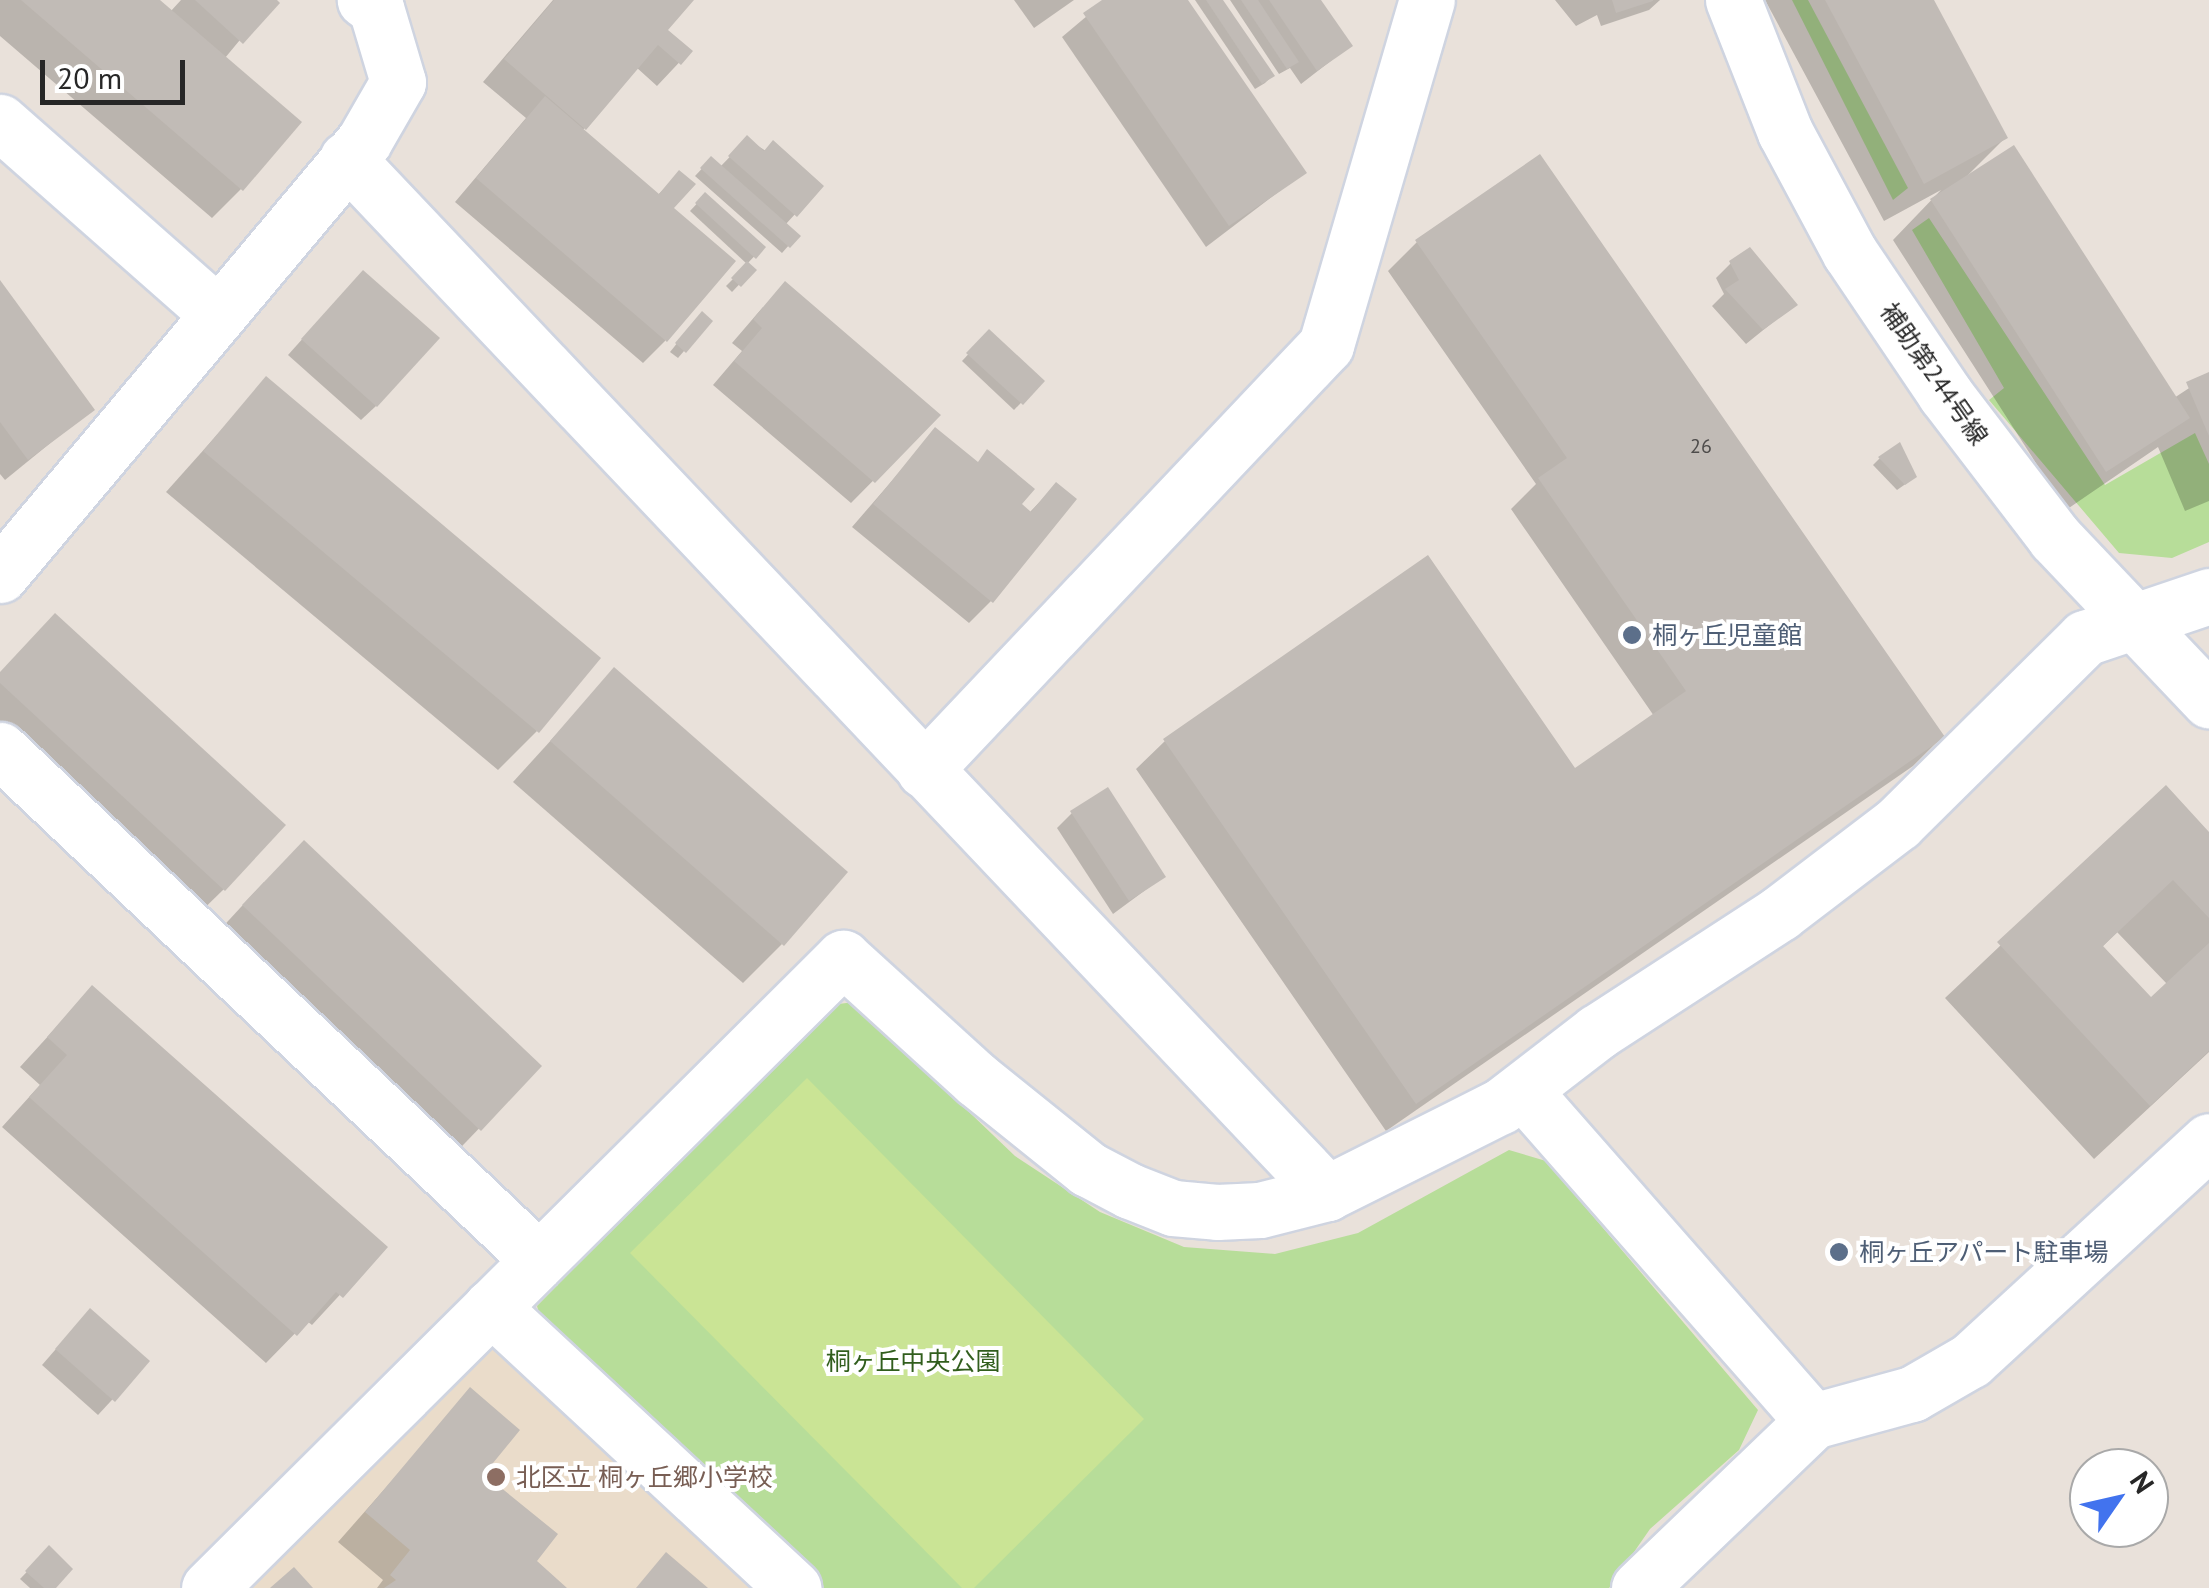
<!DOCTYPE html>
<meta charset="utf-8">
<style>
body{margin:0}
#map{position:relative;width:2209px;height:1588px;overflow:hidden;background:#e9e1da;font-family:"PT Sans","Noto Sans JP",sans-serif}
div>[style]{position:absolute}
.education>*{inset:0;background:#eadcca}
.green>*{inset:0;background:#b7dd99}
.pitch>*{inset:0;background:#cae495}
.shadow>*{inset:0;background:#0003}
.building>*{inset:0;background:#c1bbb6}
.roads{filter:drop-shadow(2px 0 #cfd4e0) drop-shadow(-2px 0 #cfd4e0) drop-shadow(0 2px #cfd4e0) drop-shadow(0 -2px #cfd4e0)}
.minor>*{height:55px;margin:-27.5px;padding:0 27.5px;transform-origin:27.5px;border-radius:27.5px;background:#fff}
.dots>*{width:28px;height:28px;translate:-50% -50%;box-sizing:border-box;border:5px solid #fff;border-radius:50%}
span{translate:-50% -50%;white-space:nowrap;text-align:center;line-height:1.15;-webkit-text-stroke:8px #fff;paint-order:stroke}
.number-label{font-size:20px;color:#4e4c4b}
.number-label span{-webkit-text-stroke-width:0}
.street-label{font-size:25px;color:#272727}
.service-label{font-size:25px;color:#4e5e75}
.left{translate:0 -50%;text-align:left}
.park-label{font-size:25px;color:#315e1d}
.education-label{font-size:25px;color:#785e54}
.north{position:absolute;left:2069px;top:1448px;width:100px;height:100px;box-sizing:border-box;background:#fff;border:2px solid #a9a9a9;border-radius:50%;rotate:56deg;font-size:28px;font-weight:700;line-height:40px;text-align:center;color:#272727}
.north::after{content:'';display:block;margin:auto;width:35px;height:45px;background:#4273ee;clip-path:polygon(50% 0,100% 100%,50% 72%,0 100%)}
.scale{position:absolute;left:40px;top:60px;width:145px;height:45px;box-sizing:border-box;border:5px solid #272727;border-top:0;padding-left:12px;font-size:30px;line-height:35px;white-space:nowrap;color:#272727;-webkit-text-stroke:8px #fff;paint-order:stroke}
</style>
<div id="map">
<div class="education">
<div style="clip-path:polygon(491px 1340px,759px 1588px,238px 1588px)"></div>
</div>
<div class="green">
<div style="clip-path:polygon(1792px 0,1808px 0,1908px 188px,1893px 200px)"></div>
<div style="clip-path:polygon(1929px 218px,2105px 485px,2195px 433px,2209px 464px,2209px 542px,2172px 558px,2119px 553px,1989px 400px,2004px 388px,1912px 230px)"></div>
<div style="clip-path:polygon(854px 1002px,1015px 1156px,1100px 1212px,1184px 1247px,1275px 1254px,1358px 1233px,1509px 1150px,1546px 1161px,1758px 1410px,1739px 1450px,1650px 1529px,1609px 1588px,824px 1588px,544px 1331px,537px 1306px,831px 1005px)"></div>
</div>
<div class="pitch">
<div style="clip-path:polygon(807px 1078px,1144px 1419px,974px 1588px,962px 1588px,630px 1253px)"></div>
</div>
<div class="shadow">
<div style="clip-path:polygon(0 0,157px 0,170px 12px,181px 0,273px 0,225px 58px,241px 189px,212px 218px,0 36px)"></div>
<div style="clip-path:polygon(553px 0,690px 0,665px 31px,689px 52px,657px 86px,636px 67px,582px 131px,657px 196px,679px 173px,671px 209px,665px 341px,643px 363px,455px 202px,526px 118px,483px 82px)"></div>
<div style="clip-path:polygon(1014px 0,1074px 0,1034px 28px)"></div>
<div style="clip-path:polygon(1106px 0,1185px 0,1303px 173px,1206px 247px,1062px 37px)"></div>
<div style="clip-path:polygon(1195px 0,1220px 0,1272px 76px,1265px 83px,1255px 89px)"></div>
<div style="clip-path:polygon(1230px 0,1318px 0,1350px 46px,1301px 84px,1290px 68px,1279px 74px)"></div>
<div style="clip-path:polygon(1555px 0,1660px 0,1649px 10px,1601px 26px,1597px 15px,1576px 26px)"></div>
<div style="clip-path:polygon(1765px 0,1931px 0,2005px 138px,1967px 176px,2174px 398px,2209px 375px,2209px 501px,2185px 511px,2158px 447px,2066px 510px,1893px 240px,1941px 190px,1884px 221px)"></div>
<div style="clip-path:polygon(747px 139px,821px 186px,785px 225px,797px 236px,782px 253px,695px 176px,711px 159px,720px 167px)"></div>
<div style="clip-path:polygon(705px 195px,763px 247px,747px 264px,690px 211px)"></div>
<div style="clip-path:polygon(1417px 242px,1942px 737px,1913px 766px,1386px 1131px,1136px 769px,1165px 741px,1575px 771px,1654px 716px,1511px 509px,1536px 484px,1388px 271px)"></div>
<div style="clip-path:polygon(1731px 263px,1794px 305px,1746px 344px,1712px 306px,1724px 294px,1716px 278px)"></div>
<div style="clip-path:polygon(747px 265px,753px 270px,732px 292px,726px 286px)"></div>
<div style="clip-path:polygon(0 284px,92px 409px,5px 480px,0 474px)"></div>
<div style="clip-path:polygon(348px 288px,376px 406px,361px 420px,288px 355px)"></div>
<div style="clip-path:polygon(763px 307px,938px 415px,851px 503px,713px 385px,742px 351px,732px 343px)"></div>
<div style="clip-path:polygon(695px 321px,684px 351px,678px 358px,670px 352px)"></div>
<div style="clip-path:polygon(989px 332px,1042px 381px,1014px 410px,962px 361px)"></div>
<div style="clip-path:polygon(266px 380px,537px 731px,498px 770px,166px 492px)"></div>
<div style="clip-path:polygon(935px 431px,1029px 513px,1056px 485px,991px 601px,969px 623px,852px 527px)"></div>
<div style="clip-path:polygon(1880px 458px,1907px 483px,1897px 490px,1873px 465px)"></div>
<div style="clip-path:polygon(614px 671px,782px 944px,743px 983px,513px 782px)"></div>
<div style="clip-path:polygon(0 673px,224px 889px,184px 928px,0 758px)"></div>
<div style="clip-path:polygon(evenodd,2166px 789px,2209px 836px,2209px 1052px,2094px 1159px,1945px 998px,2166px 789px,2117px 932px,2168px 985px,2151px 1001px,2101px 948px,2117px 932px)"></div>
<div style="clip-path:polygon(1072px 813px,1163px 877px,1113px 914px,1057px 828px)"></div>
<div style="clip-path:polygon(264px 882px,539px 1066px,440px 1169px,205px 946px)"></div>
<div style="clip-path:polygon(92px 988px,384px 1247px,312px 1325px,307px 1321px,266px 1363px,2px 1127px,40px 1085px,20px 1067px)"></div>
<div style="clip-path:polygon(76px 1326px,147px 1362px,98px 1415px,42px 1365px)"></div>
<div style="clip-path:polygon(471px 1391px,480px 1475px,534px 1561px,564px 1588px,377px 1588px,383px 1580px,338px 1542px)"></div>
<div style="clip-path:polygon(49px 1549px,52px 1588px,30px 1588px,20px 1579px)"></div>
</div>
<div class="building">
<div style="clip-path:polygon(21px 0,160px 0,302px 122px,243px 191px)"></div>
<div style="clip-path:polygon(195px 0,277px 0,280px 3px,243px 44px)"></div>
<div style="clip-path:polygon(554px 0,694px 0,668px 30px,693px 51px,681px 65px,658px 45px,586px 130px,504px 59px)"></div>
<div style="clip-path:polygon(1102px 0,1188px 0,1307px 173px,1229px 226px,1083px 13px)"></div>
<div style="clip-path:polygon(1206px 0,1223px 0,1275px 76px,1262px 84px)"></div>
<div style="clip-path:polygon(1241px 0,1258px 0,1299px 62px,1287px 69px)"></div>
<div style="clip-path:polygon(1269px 0,1321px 0,1353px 46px,1317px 71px)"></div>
<div style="clip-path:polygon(1612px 0,1653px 0,1653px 1px,1616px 13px)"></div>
<div style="clip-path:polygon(1825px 0,1934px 0,2008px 138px,1924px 184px)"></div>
<div style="clip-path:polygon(545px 96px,659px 194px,679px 170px,696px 184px,674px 208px,736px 261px,667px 342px,476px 178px)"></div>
<div style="clip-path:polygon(747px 135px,764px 151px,773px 140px,824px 186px,797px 217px,728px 156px)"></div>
<div style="clip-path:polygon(2014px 145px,2190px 418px,2106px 472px,1930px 199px)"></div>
<div style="clip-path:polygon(1540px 154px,1945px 737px,1416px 1104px,1163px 739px,1428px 555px,1575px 768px,1686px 691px,1538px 478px,1567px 458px,1415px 240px)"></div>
<div style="clip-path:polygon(711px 156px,801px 236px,790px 248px,700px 168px)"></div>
<div style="clip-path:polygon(705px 192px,766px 247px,756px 259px,695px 203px)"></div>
<div style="clip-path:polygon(1750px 247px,1798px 305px,1763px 330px,1725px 289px,1739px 280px,1729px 261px)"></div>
<div style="clip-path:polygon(747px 261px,757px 270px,741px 287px,731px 278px)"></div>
<div style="clip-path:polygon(363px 270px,440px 338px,377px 407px,301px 339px)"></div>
<div style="clip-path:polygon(0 280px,95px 410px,28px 460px,0 422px)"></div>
<div style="clip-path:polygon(785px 281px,941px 415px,875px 483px,734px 361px,762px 328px,753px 319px)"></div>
<div style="clip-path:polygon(702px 311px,713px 321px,686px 353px,675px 343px)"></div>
<div style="clip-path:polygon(989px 329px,1045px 381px,1023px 405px,966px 353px)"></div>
<div style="clip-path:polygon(2209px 372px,2209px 436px,2186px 382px)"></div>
<div style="clip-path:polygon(266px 376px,601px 658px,539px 733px,203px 451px)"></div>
<div style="clip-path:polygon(935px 427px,978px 462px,987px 449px,1035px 489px,1022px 504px,1031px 512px,1056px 482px,1077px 499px,993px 603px,873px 504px)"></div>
<div style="clip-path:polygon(1900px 442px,1917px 477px,1905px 485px,1878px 457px)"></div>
<div style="clip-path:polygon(55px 613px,286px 825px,225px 891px,0 683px,0 672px)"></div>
<div style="clip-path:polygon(614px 667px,848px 872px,784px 946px,550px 741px)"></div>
<div style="clip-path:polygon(2166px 785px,2209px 832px,2209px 918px,2173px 880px,2103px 946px,2151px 997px,2209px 943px,2209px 1051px,2150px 1106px,1997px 942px)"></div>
<div style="clip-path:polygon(1108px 787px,1166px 877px,1129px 901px,1070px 811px)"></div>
<div style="clip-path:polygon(304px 840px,542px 1066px,481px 1131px,242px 905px)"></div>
<div style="clip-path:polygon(92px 985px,388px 1247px,343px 1298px,336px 1292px,297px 1336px,29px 1097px,67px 1055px,47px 1037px)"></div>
<div style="clip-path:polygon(90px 1308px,150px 1361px,115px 1402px,55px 1349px)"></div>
<div style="clip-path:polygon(470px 1387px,520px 1430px,484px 1474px,558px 1534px,537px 1561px,567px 1588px,384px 1588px,396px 1580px,390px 1575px,410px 1550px,365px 1512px)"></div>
<div style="clip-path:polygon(49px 1545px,73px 1569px,56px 1588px,44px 1588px,25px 1571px)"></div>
<div style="clip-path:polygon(666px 1552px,708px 1588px,636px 1588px)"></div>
<div style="clip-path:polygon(294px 1567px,313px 1588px,270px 1588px)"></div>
</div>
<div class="roads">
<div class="minor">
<div style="left:1733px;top:0;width:142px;rotate:68.5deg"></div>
<div style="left:1785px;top:132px;width:137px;rotate:61.8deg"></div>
<div style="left:1850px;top:253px;width:170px;rotate:56deg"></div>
<div style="left:1945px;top:394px;width:181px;rotate:52.6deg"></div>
<div style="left:2055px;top:538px;width:224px;rotate:46.5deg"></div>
<div style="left:0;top:122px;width:289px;rotate:41.4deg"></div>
<div style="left:347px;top:159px;width:1425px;rotate:46.54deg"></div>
<div style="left:0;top:575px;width:566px;rotate:-50.01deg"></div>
<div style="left:364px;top:141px;width:68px;rotate:-60deg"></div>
<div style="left:398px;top:82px;width:77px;rotate:-106.6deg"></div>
<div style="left:376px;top:8px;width:14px;rotate:-144deg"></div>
<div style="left:0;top:750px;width:742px;rotate:43.42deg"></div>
<div style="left:924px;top:770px;width:585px;rotate:-46.59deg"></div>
<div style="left:1326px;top:345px;width:359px;rotate:-73.7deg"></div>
<div style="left:1523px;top:1091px;width:439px;rotate:48.7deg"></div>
<div style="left:491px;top:1307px;width:413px;rotate:42.9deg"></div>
<div style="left:209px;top:1588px;width:894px;rotate:-44.82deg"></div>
<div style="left:843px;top:958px;width:180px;rotate:42.3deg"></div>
<div style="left:976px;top:1079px;width:144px;rotate:38.8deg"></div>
<div style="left:1088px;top:1169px;width:47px;rotate:27.6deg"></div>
<div style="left:1130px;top:1191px;width:46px;rotate:21.6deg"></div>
<div style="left:1173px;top:1208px;width:44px;rotate:5.2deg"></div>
<div style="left:1217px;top:1212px;width:43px;rotate:-2.7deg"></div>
<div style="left:1260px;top:1210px;width:69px;rotate:-14.2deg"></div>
<div style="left:1327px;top:1193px;width:195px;rotate:-26.6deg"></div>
<div style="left:1501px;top:1106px;width:121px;rotate:-37.6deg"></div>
<div style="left:1597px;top:1032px;width:218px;rotate:-33deg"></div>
<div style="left:1780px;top:913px;width:148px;rotate:-37.3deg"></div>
<div style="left:1898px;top:823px;width:263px;rotate:-44.7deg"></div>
<div style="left:2085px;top:638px;width:131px;rotate:-18.7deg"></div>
<div style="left:1639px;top:1588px;width:241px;rotate:-43.8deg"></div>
<div style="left:1813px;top:1421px;width:103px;rotate:-15.3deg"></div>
<div style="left:1912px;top:1394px;width:68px;rotate:-30deg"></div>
<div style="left:1971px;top:1360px;width:323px;rotate:-42.6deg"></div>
</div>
</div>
<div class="dots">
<div style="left:1632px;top:635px;background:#5c6f8a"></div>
<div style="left:1839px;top:1252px;background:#5c6f8a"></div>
<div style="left:496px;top:1477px;background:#8d6e63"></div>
</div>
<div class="number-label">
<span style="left:1701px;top:446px">26</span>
</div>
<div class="street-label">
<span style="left:1934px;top:374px;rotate:55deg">補助第244号線</span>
</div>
<div class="service-label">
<span class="left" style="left:1652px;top:635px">桐ヶ丘児童館</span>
<span class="left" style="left:1859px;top:1252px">桐ヶ丘アパート駐車場</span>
</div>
<div class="park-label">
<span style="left:913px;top:1361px">桐ヶ丘中央公園</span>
</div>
<div class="education-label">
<span class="left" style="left:516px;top:1477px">北区立 桐ヶ丘郷小学校</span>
</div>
<div class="north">N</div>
<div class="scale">20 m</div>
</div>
